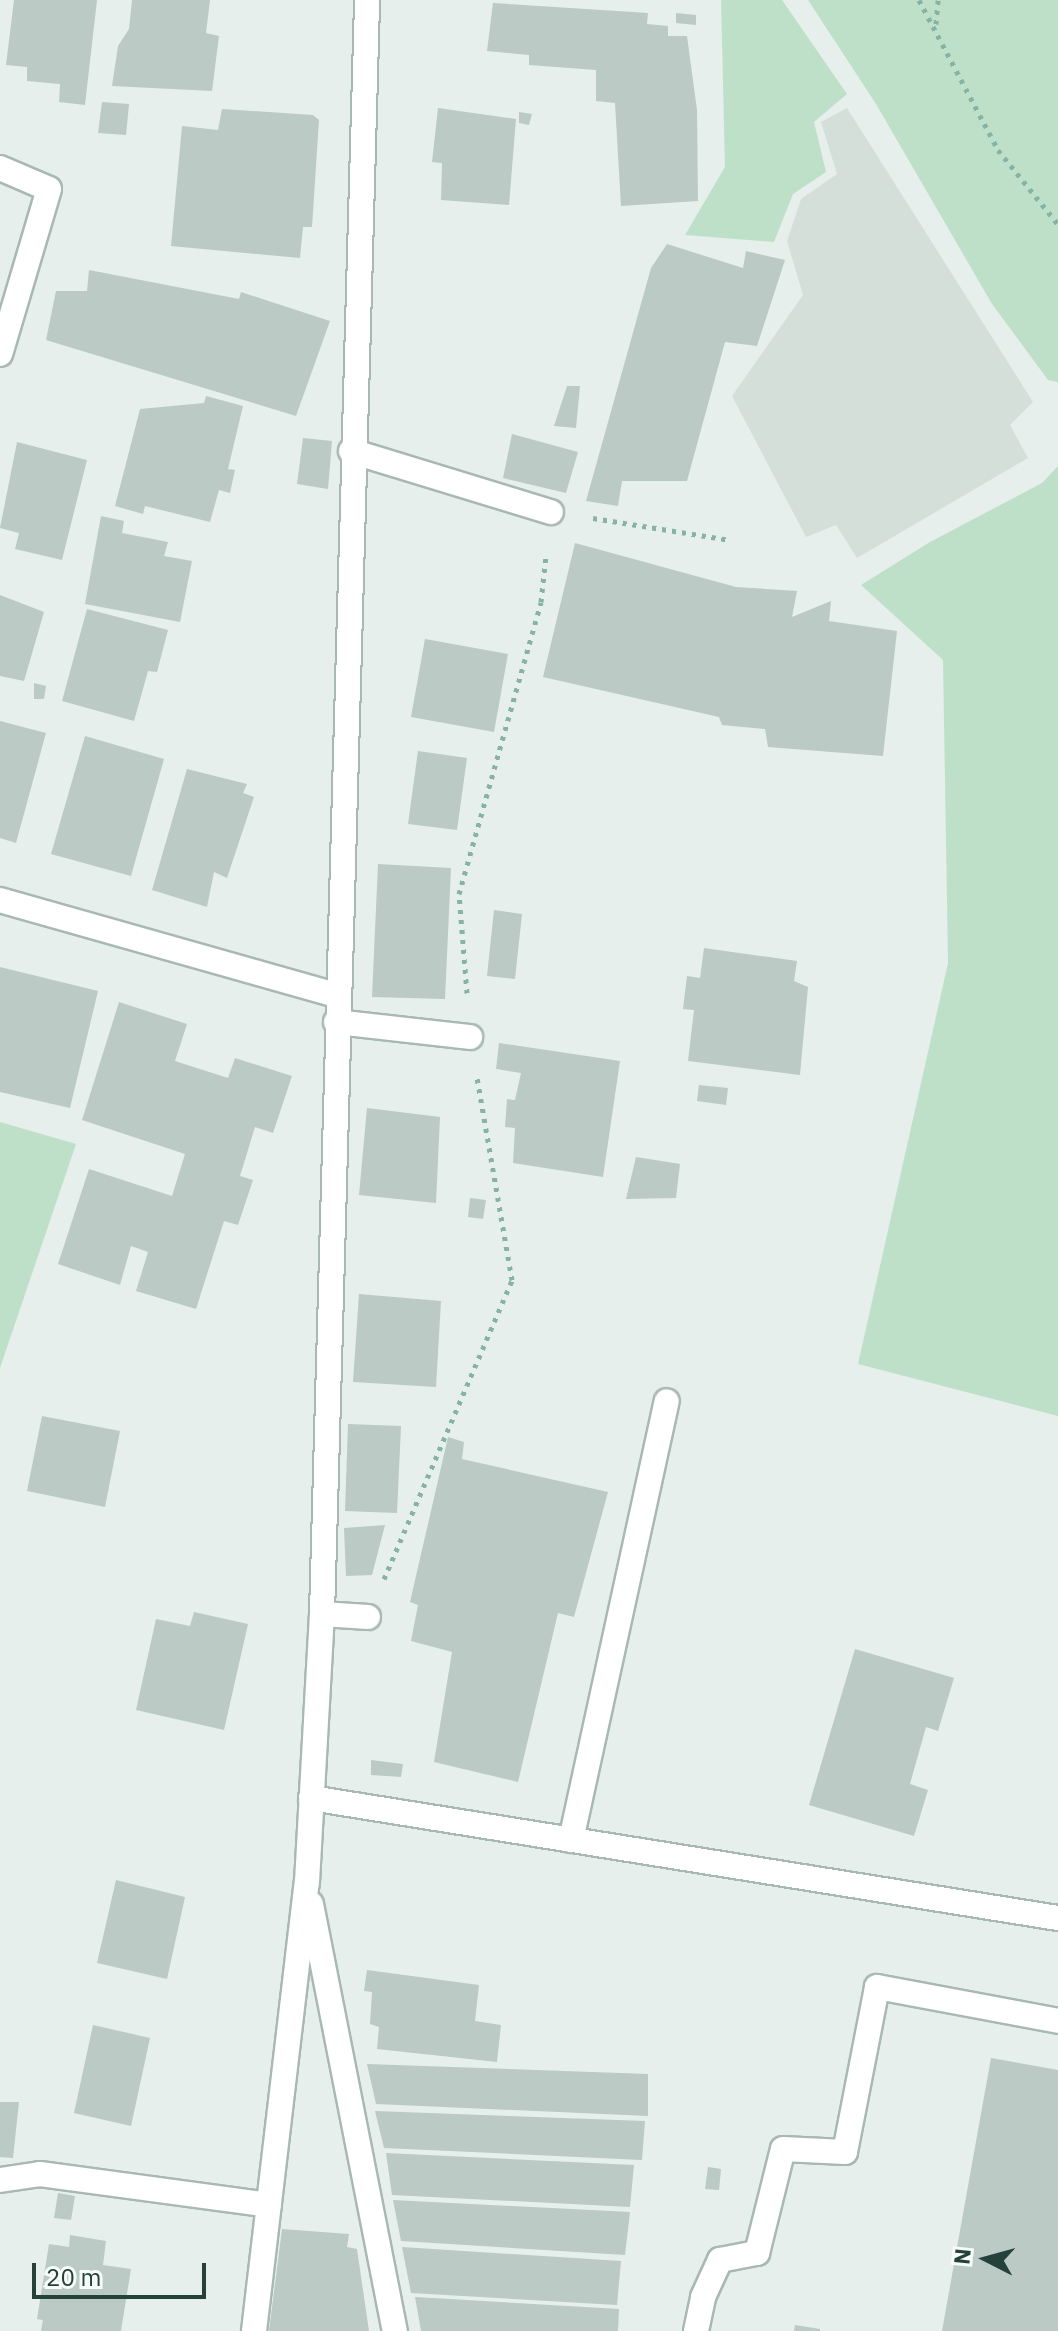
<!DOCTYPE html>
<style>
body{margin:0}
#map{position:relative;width:1058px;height:2331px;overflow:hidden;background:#e6efeb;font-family:"IBM Plex Sans",sans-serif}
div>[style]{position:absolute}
.built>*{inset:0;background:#d4dfda}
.green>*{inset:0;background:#bfe0c8}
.building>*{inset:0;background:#bbcac4}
.path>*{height:5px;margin-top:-2.5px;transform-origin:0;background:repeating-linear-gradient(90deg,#86b3a5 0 4px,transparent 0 10px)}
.roads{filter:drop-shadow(2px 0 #a8b8b2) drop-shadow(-2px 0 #a8b8b2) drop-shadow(0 2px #a8b8b2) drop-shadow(0 -2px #a8b8b2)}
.service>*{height:24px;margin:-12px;padding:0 12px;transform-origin:12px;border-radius:12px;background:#fff}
.minor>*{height:24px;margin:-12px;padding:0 12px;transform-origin:12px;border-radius:12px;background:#fff}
span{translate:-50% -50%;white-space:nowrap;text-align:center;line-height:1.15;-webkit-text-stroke:6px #f7fbf9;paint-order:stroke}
.north{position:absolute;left:946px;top:2219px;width:80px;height:80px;-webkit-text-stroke:6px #f7fbf9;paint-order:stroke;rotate:276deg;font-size:22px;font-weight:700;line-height:32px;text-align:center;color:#24423a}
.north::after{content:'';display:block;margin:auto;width:28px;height:36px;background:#24423a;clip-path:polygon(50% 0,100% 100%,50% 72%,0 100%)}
.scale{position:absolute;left:32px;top:2263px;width:174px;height:36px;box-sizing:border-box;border:4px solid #24423a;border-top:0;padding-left:10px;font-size:24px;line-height:28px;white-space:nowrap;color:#24423a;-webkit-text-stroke:6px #f7fbf9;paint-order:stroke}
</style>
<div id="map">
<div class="built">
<div style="clip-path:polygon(847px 108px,1033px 402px,1010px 425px,1028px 458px,857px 558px,836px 525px,806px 537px,732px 396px,803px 295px,787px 241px,801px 199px,837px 174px,821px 122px)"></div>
</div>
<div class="green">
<div style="clip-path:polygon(721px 0,782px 0,847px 94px,814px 122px,826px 172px,793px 194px,774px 242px,685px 235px,725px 167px)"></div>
<div style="clip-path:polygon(808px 0,1058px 0,1058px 382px,1048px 380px,992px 304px,876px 104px)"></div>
<div style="clip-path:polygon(1058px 466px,1058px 1416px,858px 1364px,948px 963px,943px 660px,861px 585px,930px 542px,1042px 483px)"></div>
<div style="clip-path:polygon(0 1122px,76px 1144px,0 1368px)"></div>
</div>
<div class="building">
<div style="clip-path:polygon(14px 0,97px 0,85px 105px,59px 102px,60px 84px,27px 81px,27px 67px,6px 65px)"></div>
<div style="clip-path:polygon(132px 0,210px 0,206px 33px,219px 36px,212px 91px,112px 86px,118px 46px,129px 29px)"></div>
<div style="clip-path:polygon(493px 3px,648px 13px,647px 24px,668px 26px,668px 36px,687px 36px,697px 110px,698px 201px,621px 206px,615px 103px,596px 101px,596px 70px,529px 65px,529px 55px,487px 51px)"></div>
<div style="clip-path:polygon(676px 13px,696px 15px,696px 25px,676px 23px)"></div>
<div style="clip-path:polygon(102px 102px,129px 104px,126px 135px,98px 133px)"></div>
<div style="clip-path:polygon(438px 108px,516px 119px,509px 205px,441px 200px,442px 163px,432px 162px)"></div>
<div style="clip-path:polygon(222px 109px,313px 115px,319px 120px,312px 227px,303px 227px,300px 258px,171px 246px,182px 126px,218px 130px)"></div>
<div style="clip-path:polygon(519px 112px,532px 114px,529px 125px,519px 123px)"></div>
<div style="clip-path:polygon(667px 244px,743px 268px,746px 251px,785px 260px,757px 346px,725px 342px,687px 481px,622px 481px,618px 506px,586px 501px,651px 268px)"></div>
<div style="clip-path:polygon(89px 270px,239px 299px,241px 292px,330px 321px,296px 416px,46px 340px,56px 291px,87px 291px)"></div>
<div style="clip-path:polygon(567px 386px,580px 386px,576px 428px,554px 426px)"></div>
<div style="clip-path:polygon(206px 396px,243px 406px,228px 469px,235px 470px,230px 493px,219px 490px,210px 522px,145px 506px,143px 514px,115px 506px,140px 409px,204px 403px)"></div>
<div style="clip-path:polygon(512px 434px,578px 452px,566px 493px,503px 478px)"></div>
<div style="clip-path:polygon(303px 438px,332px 441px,328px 489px,297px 484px)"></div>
<div style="clip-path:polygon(17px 442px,87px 460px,62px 560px,15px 549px,19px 533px,0 528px)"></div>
<div style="clip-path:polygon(101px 516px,124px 521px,122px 533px,168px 542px,164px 556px,192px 561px,180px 622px,85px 604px)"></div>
<div style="clip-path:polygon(575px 543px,736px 587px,797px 591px,792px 617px,831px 601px,829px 621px,897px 631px,883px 756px,768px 747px,765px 729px,722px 725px,719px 717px,543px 677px)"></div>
<div style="clip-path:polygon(0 595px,44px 612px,24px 681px,0 676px)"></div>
<div style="clip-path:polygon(87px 609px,168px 630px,157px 672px,148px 671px,134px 721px,62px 701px)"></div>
<div style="clip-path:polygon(425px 639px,508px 654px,494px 732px,411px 717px)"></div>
<div style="clip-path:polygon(34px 683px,46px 686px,44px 699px,34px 699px)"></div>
<div style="clip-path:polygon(0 721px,46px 733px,16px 843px,0 838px)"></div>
<div style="clip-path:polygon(85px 736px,164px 759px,131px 876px,51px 854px)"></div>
<div style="clip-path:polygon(418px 751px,467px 758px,457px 830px,408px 824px)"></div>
<div style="clip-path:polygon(187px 769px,247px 784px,243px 793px,254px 797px,227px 878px,214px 872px,207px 907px,152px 890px)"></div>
<div style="clip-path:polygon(378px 864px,451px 868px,445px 999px,372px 997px)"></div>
<div style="clip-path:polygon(494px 910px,522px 914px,515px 979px,487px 976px)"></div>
<div style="clip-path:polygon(704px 948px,797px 961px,794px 981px,808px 987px,800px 1075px,688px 1061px,694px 1010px,683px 1009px,687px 976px,700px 978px)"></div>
<div style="clip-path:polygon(0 967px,98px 991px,70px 1108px,0 1092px)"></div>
<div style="clip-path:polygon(119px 1002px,187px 1024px,175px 1061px,228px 1078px,235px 1058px,292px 1076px,273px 1133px,255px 1127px,240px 1176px,253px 1180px,238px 1225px,224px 1221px,196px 1309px,136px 1291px,148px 1252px,131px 1246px,120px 1285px,58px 1264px,89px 1169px,172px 1196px,185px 1154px,82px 1120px)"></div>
<div style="clip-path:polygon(499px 1043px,620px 1061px,603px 1177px,513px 1163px,515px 1128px,505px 1127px,507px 1099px,515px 1100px,521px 1073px,496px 1069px)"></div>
<div style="clip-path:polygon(699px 1085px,728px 1088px,726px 1105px,697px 1101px)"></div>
<div style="clip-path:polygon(367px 1108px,440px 1117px,436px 1203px,359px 1195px)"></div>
<div style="clip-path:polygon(636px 1157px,680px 1164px,676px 1198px,626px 1199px)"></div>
<div style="clip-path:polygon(470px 1198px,486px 1200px,483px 1219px,468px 1217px)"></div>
<div style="clip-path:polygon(359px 1294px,441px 1301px,436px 1387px,353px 1382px)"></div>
<div style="clip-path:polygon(42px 1416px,120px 1431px,105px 1507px,27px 1491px)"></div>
<div style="clip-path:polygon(348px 1424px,401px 1426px,397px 1513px,345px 1511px)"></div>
<div style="clip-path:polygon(448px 1437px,464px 1442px,462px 1459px,608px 1492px,574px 1617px,558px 1613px,518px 1782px,434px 1762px,452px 1652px,411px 1641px,418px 1605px,410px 1602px)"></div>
<div style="clip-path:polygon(385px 1525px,372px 1575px,346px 1576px,344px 1528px)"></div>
<div style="clip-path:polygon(194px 1612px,248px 1624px,224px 1730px,136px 1710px,156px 1619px,190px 1626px)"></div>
<div style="clip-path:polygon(855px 1649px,954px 1678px,938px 1731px,926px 1727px,910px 1784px,928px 1790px,914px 1836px,809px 1805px)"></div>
<div style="clip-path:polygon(371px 1760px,403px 1764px,401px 1777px,371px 1775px)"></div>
<div style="clip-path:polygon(116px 1880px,185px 1897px,167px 1979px,97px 1963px)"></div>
<div style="clip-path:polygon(367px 1970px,479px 1985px,475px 2021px,501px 2025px,497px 2062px,377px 2049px,379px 2027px,370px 2024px,372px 1992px,364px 1991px)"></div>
<div style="clip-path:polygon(93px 2025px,150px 2038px,131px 2126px,74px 2113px)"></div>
<div style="clip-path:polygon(991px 2058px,1058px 2070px,1058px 2331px,942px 2331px)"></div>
<div style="clip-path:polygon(367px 2064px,648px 2074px,648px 2116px,376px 2104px)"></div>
<div style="clip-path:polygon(0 2102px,19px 2102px,13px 2158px,0 2157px)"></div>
<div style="clip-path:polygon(375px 2111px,645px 2121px,642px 2160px,384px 2148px)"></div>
<div style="clip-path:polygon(386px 2153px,634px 2165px,630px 2207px,392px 2195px)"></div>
<div style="clip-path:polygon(708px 2167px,721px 2169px,719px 2190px,705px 2189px)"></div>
<div style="clip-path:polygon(58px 2193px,75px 2196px,71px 2220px,54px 2218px)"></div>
<div style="clip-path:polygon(393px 2200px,630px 2212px,625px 2255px,401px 2241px)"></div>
<div style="clip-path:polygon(282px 2229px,349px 2234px,347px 2247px,357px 2249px,369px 2331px,269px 2331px)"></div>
<div style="clip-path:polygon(70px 2235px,106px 2241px,103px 2265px,131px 2269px,121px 2331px,41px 2331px,43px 2320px,37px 2319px,49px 2244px,69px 2247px)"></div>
<div style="clip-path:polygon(402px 2247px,621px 2261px,617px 2305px,411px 2293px)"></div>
<div style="clip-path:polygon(415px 2297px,619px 2309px,618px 2331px,421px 2331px)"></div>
<div style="clip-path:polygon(795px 2325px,820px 2329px,820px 2331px,794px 2331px)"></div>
</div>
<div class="path">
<div style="left:919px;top:0;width:170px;rotate:62.2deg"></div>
<div style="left:998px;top:150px;width:95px;rotate:51deg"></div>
<div style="left:936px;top:24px;width:24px;rotate:-85deg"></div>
<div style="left:593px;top:518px;width:139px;rotate:9.1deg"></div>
<div style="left:467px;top:993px;width:99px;rotate:-94.6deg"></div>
<div style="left:459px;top:894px;width:303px;rotate:-74.3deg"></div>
<div style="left:541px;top:602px;width:47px;rotate:-83.9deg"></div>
<div style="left:384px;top:1579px;width:325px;rotate:-66.8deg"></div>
<div style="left:512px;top:1280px;width:205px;rotate:-99.8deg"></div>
</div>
<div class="roads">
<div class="service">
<div style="left:696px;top:2331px;width:35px;rotate:-78deg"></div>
<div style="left:703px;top:2297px;width:41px;rotate:-65.3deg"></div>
<div style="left:720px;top:2260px;width:38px;rotate:-11deg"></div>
<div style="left:757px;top:2253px;width:107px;rotate:-76deg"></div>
<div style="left:783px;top:2149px;width:62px;rotate:2.8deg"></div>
<div style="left:845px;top:2152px;width:168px;rotate:-79deg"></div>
<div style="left:877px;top:1987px;width:184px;rotate:10.6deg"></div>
</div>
<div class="minor">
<div style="left:0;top:168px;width:53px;rotate:23.2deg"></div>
<div style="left:49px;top:189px;width:172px;rotate:106.5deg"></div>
<div style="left:351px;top:451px;width:209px;rotate:17deg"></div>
<div style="left:0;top:900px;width:349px;rotate:15.8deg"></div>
<div style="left:336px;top:1022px;width:135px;rotate:6.4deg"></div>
<div style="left:322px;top:1614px;width:46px;rotate:3.7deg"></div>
<div style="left:311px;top:1798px;width:757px;rotate:9.13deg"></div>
<div style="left:571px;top:1840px;width:449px;rotate:-77.7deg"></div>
<div style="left:311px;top:1904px;width:435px;rotate:78.9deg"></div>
<div style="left:0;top:2180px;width:40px;rotate:-8.5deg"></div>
<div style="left:40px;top:2174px;width:231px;rotate:7.7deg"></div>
<div style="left:254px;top:2331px;width:452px;rotate:-83.3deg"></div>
<div style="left:307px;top:1882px;width:268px;rotate:-86.8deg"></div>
<div style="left:322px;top:1614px;width:1615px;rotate:-88.4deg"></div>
</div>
</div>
<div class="north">N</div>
<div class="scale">20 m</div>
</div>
